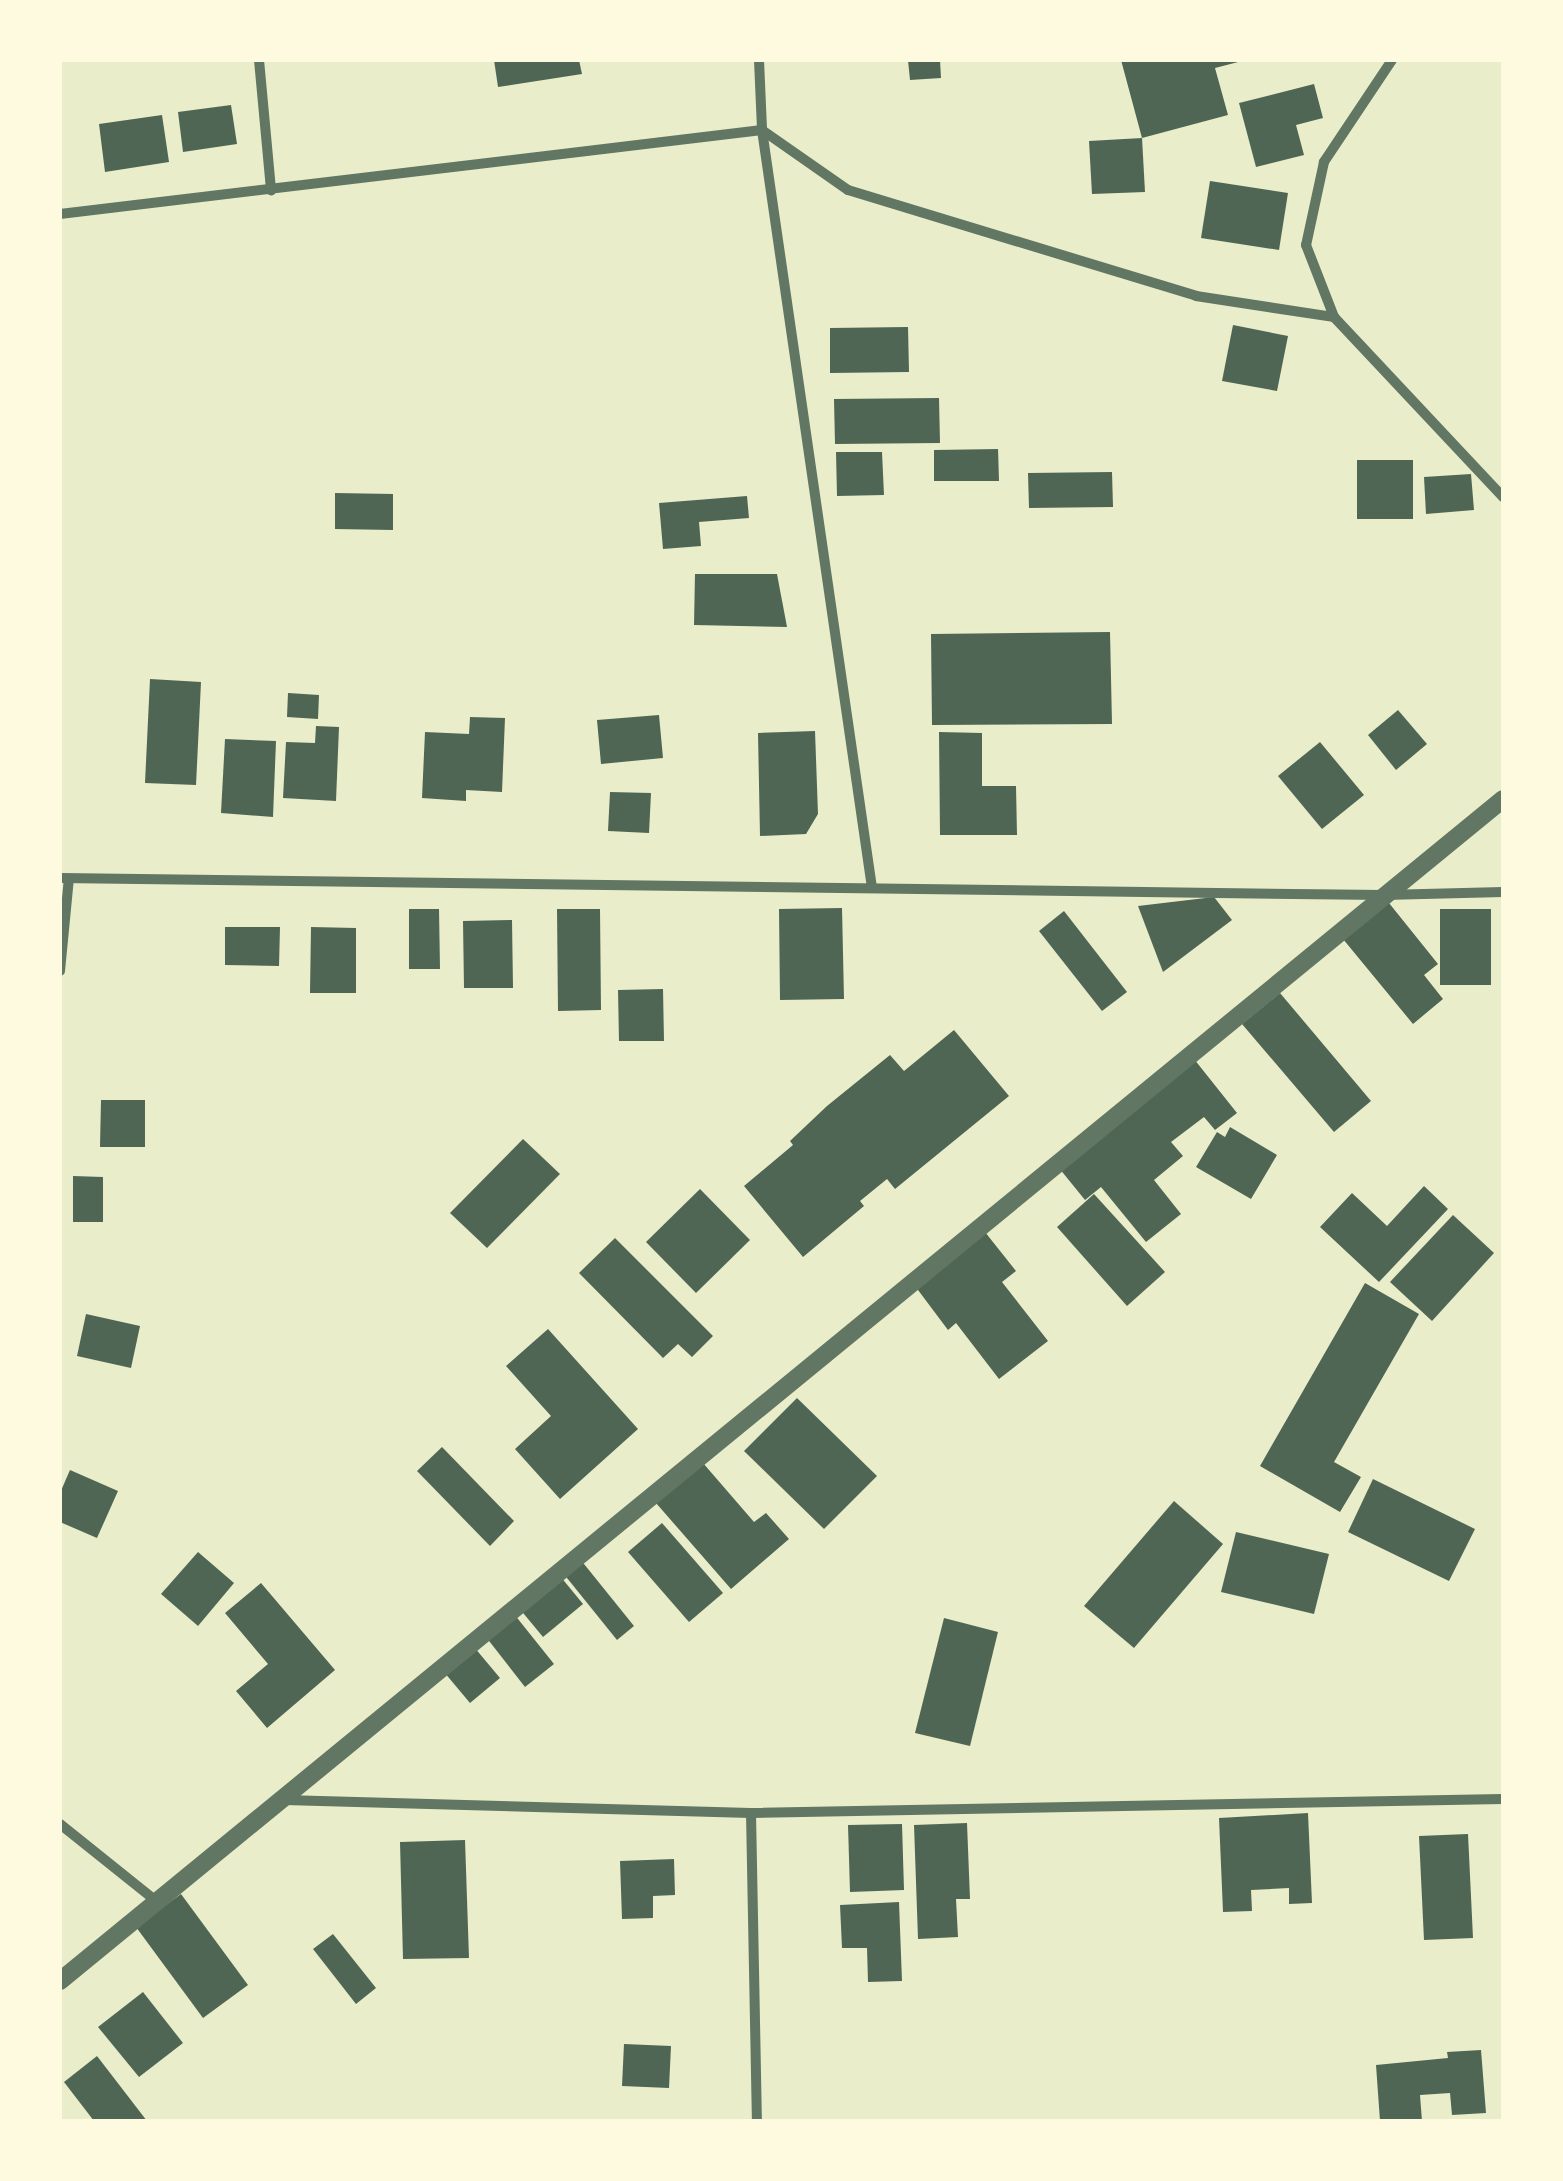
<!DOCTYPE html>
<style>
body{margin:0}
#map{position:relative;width:1563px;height:2181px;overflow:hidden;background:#e9edc9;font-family:Mulish,sans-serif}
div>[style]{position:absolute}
.building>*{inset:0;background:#4f6655}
.minor>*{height:10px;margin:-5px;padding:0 5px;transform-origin:5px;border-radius:5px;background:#617663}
.tertiary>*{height:18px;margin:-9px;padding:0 9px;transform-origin:9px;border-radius:9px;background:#617663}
span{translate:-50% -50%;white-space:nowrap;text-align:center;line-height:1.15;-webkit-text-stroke:9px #fefae0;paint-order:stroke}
.frame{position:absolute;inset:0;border:62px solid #fefae0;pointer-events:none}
</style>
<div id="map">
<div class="building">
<div style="clip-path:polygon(494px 60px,579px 60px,582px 74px,498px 87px)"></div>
<div style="clip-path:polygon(908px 60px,940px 60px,941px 78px,910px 80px)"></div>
<div style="clip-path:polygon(1121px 60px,1242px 60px,1242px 61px,1215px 68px,1228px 115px,1142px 138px)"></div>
<div style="clip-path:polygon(1314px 84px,1323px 118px,1296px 125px,1304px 155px,1256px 167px,1239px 103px)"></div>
<div style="clip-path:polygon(231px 105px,237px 144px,183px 152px,178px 112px)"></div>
<div style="clip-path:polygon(162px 115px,169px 162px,105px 172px,99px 124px)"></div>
<div style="clip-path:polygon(1142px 138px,1145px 192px,1092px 194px,1089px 141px)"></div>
<div style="clip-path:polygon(1210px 181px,1288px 193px,1279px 250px,1201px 238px)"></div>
<div style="clip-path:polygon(1233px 325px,1288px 336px,1277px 391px,1222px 381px)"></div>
<div style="clip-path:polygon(908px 327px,909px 372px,830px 373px,830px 328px)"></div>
<div style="clip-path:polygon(939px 398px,940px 443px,835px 444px,834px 399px)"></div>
<div style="clip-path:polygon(998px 449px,999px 481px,934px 481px,934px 450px)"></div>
<div style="clip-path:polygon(836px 452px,882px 452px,884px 495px,837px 496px)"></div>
<div style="clip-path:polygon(1357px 460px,1413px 460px,1413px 519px,1357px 519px)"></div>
<div style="clip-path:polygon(1112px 472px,1113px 507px,1029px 508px,1028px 473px)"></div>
<div style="clip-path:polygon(1471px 474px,1474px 510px,1426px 514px,1424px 477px)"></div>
<div style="clip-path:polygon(335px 493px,393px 494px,393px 530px,335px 529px)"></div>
<div style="clip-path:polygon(747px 496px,749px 518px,699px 522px,701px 546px,663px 549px,659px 503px)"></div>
<div style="clip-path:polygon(695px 574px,777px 574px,787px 627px,694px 625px)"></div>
<div style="clip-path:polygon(1110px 632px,1112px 724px,932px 725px,931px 634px)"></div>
<div style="clip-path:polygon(150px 679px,201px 682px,196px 785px,145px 783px)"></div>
<div style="clip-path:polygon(288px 693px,319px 695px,318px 719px,287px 717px)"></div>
<div style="clip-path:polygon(1398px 710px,1427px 744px,1396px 770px,1368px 735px)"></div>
<div style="clip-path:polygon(659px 715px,663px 758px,601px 764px,597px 720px)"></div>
<div style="clip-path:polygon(470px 717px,505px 718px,502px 792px,466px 790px,466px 801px,422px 798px,425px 732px,469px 734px)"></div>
<div style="clip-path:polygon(316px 726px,339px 727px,336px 801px,283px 798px,286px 742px,315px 743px)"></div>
<div style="clip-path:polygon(815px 731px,818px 814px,806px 834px,760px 836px,758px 733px)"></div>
<div style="clip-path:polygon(939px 732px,982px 733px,982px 786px,1016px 786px,1017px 835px,940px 835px)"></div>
<div style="clip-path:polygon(225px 739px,276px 741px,273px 817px,221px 813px)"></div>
<div style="clip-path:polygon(1320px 742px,1364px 795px,1322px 829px,1278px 776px)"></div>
<div style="clip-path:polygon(610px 792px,651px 793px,649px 833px,608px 831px)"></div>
<div style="clip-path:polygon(1214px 897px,1232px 920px,1163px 972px,1138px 906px)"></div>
<div style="clip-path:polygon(1389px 903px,1438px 964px,1424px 975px,1443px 999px,1413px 1024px,1343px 939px)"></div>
<div style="clip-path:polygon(842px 908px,844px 999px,780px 1000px,779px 909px)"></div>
<div style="clip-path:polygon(409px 909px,439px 909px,440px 969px,409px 969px)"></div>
<div style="clip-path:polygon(557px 909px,600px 909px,601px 1010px,558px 1011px)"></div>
<div style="clip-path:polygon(1440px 909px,1491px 909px,1491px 985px,1440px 985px)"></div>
<div style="clip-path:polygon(1064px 911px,1127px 992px,1102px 1011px,1039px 931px)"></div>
<div style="clip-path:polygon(512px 920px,513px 988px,464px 988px,463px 921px)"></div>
<div style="clip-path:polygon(225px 927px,280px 927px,279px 966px,225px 965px)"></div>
<div style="clip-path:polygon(311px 927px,356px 928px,356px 993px,310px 993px)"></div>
<div style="clip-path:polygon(663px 989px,664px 1041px,619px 1041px,618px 990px)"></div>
<div style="clip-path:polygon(1280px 993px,1371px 1101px,1334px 1132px,1242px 1024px)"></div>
<div style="clip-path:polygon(954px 1030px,1009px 1096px,895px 1189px,887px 1179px,860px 1201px,864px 1206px,803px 1257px,744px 1186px,793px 1145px,790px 1141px,827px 1106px,890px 1055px,904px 1071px)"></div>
<div style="clip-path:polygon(1194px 1059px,1237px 1113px,1215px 1130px,1204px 1117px,1171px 1142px,1183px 1156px,1154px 1180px,1181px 1214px,1146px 1242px,1101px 1187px,1085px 1200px,1059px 1168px)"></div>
<div style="clip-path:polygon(101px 1100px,145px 1100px,145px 1147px,100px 1147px)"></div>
<div style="clip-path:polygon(1230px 1127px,1277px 1155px,1251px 1199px,1196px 1167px,1217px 1132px,1225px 1137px)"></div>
<div style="clip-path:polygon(523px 1139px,560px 1174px,487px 1248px,450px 1213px)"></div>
<div style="clip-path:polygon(73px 1176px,103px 1177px,103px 1222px,73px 1222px)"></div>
<div style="clip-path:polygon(1424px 1186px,1448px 1209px,1379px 1282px,1320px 1227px,1352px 1193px,1387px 1226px)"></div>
<div style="clip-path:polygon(700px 1189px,750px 1240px,696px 1293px,646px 1242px)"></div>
<div style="clip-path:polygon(1094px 1194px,1165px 1272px,1127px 1306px,1057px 1227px)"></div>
<div style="clip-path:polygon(1453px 1215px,1494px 1253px,1432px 1321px,1390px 1282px)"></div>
<div style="clip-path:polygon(985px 1232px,1016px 1271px,1002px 1282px,1048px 1341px,999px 1379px,956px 1323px,948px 1330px,915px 1286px)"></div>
<div style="clip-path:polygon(615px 1238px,713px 1336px,692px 1357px,678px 1344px,663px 1358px,579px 1273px)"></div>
<div style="clip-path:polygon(1365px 1283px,1419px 1314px,1334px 1462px,1361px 1477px,1340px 1512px,1260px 1466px)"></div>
<div style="clip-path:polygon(86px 1314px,140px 1326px,131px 1368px,77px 1356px)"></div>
<div style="clip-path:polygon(548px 1329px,638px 1429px,560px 1499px,515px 1449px,551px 1416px,506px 1366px)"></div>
<div style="clip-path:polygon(797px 1398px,877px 1476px,824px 1529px,744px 1451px)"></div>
<div style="clip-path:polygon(442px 1447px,514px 1521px,490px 1546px,417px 1471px)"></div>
<div style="clip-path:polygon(703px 1463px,754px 1522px,766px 1513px,789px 1539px,731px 1589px,656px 1503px)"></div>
<div style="clip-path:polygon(70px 1470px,118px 1491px,97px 1538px,60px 1522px,60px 1493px)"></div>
<div style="clip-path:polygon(1373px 1479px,1475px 1529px,1449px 1581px,1348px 1532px)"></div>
<div style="clip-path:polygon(1174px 1501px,1223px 1544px,1134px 1648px,1084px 1606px)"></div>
<div style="clip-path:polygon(662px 1523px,723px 1593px,689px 1622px,628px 1552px)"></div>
<div style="clip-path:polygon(1236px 1532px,1329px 1554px,1314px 1614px,1221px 1592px)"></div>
<div style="clip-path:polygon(198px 1552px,234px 1583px,198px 1626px,161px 1594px)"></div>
<div style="clip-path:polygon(580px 1559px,634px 1626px,617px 1640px,563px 1573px)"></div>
<div style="clip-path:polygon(560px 1576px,583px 1604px,543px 1637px,519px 1608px)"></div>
<div style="clip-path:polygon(261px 1583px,335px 1670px,267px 1728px,236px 1691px,268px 1664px,225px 1613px)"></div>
<div style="clip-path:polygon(514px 1614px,554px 1664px,525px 1687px,486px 1637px)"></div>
<div style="clip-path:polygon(944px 1618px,998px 1632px,970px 1746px,915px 1733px)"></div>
<div style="clip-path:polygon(474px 1647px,500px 1678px,470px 1703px,444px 1672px)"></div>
<div style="clip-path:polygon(1308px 1813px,1312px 1903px,1289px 1904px,1289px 1888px,1251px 1890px,1252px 1911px,1223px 1912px,1219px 1818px)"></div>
<div style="clip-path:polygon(967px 1823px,970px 1899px,956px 1899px,958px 1937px,918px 1939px,914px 1825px)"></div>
<div style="clip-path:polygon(902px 1824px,904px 1890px,850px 1892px,848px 1825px)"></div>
<div style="clip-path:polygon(1468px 1834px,1473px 1938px,1424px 1940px,1419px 1836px)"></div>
<div style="clip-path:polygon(465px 1840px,469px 1958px,403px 1959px,400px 1842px)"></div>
<div style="clip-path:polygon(674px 1859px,675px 1895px,653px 1896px,653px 1918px,622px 1919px,620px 1861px)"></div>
<div style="clip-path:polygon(181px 1894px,248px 1985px,203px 2018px,136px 1927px)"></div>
<div style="clip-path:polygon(899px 1902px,902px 1981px,868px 1982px,867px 1948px,842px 1948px,840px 1905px)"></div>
<div style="clip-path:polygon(333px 1934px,376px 1988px,356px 2004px,313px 1949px)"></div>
<div style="clip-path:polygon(143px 1992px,183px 2043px,139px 2077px,98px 2027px)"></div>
<div style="clip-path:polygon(624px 2044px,671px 2046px,669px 2088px,622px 2086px)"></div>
<div style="clip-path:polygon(1481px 2050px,1486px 2113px,1452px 2115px,1450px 2093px,1420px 2095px,1422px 2121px,1380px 2121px,1376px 2065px,1448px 2058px,1447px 2052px)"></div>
<div style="clip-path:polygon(97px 2056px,147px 2121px,94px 2121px,64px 2082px)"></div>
</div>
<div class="minor">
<div style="left:259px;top:60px;width:131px;rotate:84.7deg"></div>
<div style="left:759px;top:60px;width:70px;rotate:87.5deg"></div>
<div style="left:762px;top:130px;width:766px;rotate:81.74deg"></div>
<div style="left:1392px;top:60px;width:123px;rotate:123.7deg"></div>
<div style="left:1324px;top:162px;width:85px;rotate:102.2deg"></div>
<div style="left:1306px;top:245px;width:77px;rotate:68.7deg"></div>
<div style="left:1334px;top:317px;width:247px;rotate:46.8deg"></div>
<div style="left:60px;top:214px;width:707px;rotate:-6.82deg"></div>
<div style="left:762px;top:130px;width:105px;rotate:34.9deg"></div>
<div style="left:848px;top:190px;width:364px;rotate:16.9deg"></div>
<div style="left:1196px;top:296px;width:140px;rotate:8.7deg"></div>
<div style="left:60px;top:878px;width:1324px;rotate:0.74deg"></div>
<div style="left:1384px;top:895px;width:119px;rotate:-1.4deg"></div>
<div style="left:60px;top:971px;width:93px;rotate:-84.5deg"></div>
<div style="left:284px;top:1800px;width:467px;rotate:1.6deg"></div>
<div style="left:751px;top:1813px;width:752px;rotate:-1.07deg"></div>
<div style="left:751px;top:1813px;width:308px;rotate:88.9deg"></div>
<div style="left:60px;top:1824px;width:123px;rotate:38.7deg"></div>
</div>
<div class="tertiary">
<div style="left:60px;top:1981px;width:1865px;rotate:-39.32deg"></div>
</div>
<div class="frame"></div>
</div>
